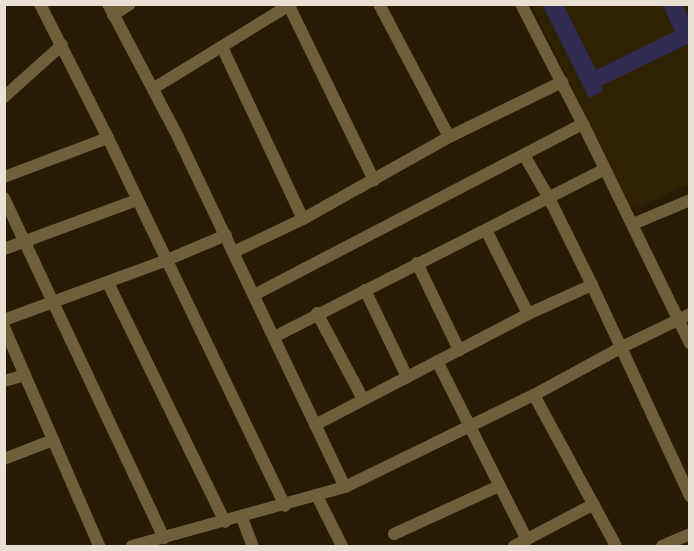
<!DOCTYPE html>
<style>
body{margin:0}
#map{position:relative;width:694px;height:551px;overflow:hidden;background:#271b04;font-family:"Alegreya Sans",sans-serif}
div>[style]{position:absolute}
.built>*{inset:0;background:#302102}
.building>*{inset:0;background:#322b51}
.street>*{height:12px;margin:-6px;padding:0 6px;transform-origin:6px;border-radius:6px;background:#705f3b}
span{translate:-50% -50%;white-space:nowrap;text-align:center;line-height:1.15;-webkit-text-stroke:4.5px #1d1200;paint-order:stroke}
.frame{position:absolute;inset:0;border:6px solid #e8e0d2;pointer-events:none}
</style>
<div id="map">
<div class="built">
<div style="clip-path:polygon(532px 5px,689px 5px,689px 184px,637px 208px,629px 206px)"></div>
</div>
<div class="building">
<div style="clip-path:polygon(542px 4px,563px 4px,596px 70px,675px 31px,662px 4px,682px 4px,690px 20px,690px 43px,601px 86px,603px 91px,589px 98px)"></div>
</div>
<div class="street">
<div style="left:40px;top:4px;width:150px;rotate:63.1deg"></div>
<div style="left:108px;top:138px;width:408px;rotate:64.3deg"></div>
<div style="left:108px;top:4px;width:150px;rotate:62.2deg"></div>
<div style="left:178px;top:137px;width:388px;rotate:64.5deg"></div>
<div style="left:379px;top:4px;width:150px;rotate:62.2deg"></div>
<div style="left:521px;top:4px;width:135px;rotate:62.7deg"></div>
<div style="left:583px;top:124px;width:244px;rotate:64deg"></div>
<div style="left:289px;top:6px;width:194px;rotate:64deg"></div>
<div style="left:113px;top:15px;width:20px;rotate:-33deg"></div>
<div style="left:222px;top:47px;width:190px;rotate:64.8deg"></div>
<div style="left:154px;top:88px;width:161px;rotate:-31.5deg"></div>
<div style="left:4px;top:97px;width:78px;rotate:-41.9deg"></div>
<div style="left:524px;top:155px;width:50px;rotate:59.8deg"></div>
<div style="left:549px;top:198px;width:97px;rotate:63.7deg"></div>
<div style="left:592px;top:285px;width:233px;rotate:65.1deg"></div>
<div style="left:4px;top:177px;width:111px;rotate:-20.6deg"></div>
<div style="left:4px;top:198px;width:376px;rotate:64.8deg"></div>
<div style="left:633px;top:224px;width:62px;rotate:-22.8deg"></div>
<div style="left:486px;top:230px;width:94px;rotate:63.4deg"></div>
<div style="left:4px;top:249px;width:142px;rotate:-20.2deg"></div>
<div style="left:234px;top:252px;width:76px;rotate:-25.6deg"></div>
<div style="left:303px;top:219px;width:167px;rotate:-29.3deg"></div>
<div style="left:449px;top:137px;width:126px;rotate:-26deg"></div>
<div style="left:417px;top:263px;width:97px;rotate:64.2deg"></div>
<div style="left:108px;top:283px;width:266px;rotate:63.9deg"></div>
<div style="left:365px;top:290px;width:97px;rotate:64.2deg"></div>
<div style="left:254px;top:295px;width:371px;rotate:-27.5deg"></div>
<div style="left:317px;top:313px;width:98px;rotate:61.9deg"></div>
<div style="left:4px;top:320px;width:174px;rotate:-20.2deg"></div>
<div style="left:167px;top:260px;width:64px;rotate:-23deg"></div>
<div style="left:4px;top:327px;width:239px;rotate:66.5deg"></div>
<div style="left:274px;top:337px;width:371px;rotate:-26.9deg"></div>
<div style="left:437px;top:361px;width:200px;rotate:63.3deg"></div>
<div style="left:4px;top:381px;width:22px;rotate:-16deg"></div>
<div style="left:534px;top:395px;width:172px;rotate:61.5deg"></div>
<div style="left:315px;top:425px;width:240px;rotate:-27.5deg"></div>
<div style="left:528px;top:314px;width:70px;rotate:-24.4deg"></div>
<div style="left:4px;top:459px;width:53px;rotate:-21.2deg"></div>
<div style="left:317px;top:496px;width:56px;rotate:63.4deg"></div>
<div style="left:242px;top:518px;width:30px;rotate:69deg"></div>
<div style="left:394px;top:534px;width:115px;rotate:-24.6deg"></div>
<div style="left:132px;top:546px;width:221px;rotate:-15.5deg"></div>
<div style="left:345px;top:487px;width:210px;rotate:-26deg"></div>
<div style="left:534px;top:395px;width:100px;rotate:-28.6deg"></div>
<div style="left:622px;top:347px;width:76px;rotate:-25.9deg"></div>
<div style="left:514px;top:546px;width:90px;rotate:-27.7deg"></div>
<div style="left:662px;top:546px;width:30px;rotate:-23deg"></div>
</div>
<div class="frame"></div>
</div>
